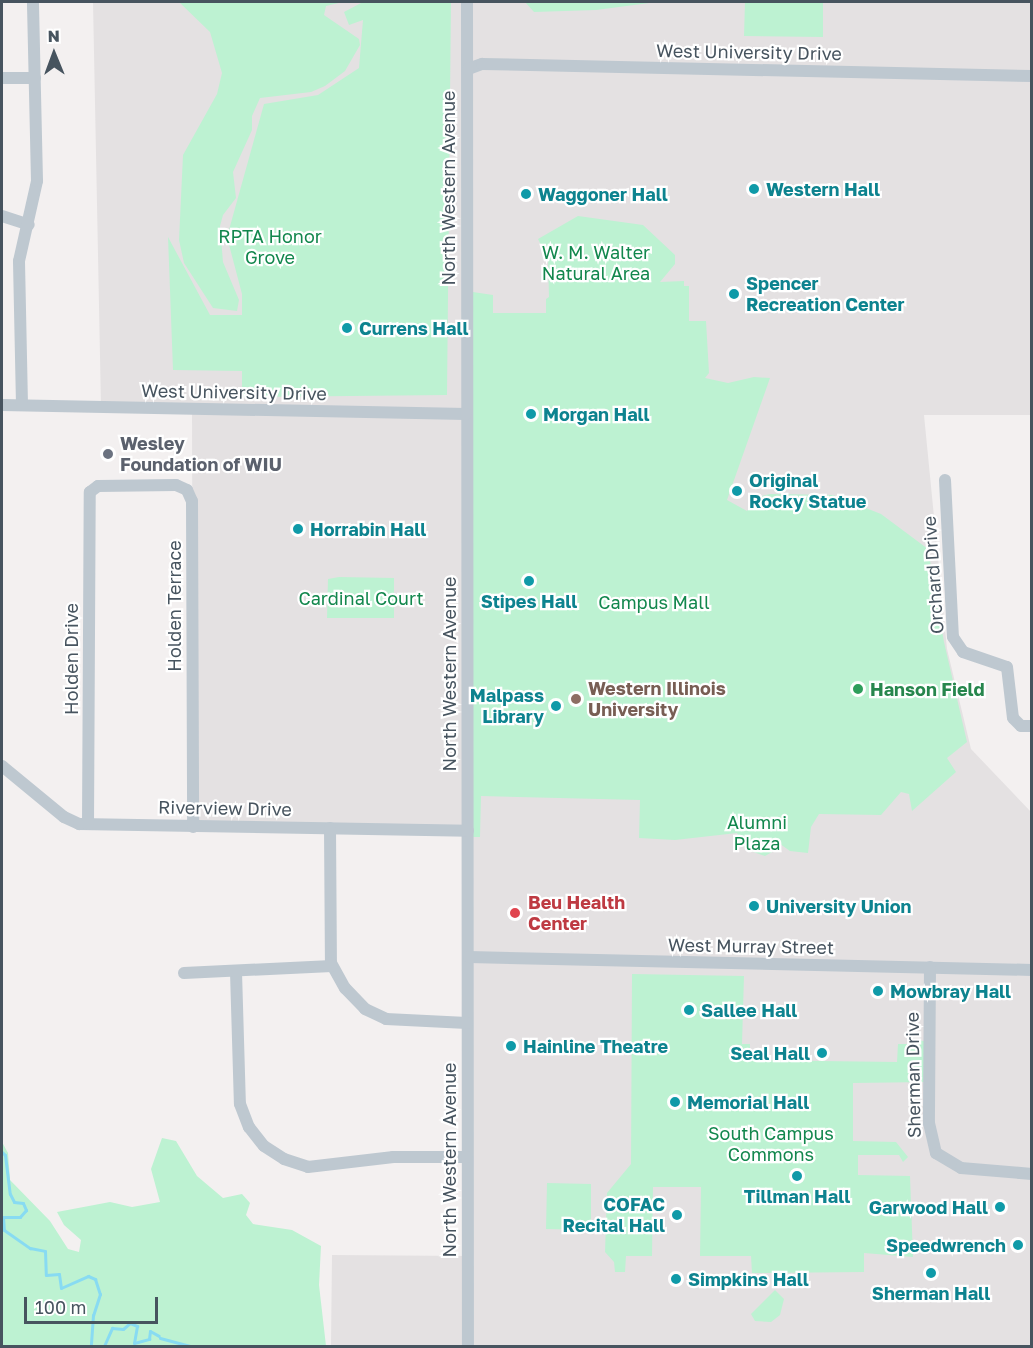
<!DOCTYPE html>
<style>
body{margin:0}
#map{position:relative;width:1033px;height:1348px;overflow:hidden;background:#f3f0f0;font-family:"Golos Text",sans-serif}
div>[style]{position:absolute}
.education>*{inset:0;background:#e4e1e2}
.green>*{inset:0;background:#bdf2d2}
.stream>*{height:3px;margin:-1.5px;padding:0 1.5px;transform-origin:1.5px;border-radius:1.5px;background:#88dbf2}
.minor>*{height:12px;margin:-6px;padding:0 6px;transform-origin:6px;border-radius:6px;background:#bec8d0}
.dots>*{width:16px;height:16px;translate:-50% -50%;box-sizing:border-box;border:3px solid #fff;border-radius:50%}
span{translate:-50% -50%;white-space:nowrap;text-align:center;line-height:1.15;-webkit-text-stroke:4.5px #fff;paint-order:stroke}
.street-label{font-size:18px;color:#47545f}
.culture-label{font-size:18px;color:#0d838f;font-weight:700}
.left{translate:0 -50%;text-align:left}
.right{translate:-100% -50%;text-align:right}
.park-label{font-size:18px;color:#12874d}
.worship-label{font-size:18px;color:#5b616d;font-weight:700}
.education-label{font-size:18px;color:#785e54;font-weight:700}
.leisure-label{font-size:18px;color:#27864d;font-weight:700}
.health-label{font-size:18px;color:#be3a42;font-weight:700}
.frame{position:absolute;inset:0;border:3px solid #47545f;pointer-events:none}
.north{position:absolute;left:24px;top:24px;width:60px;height:60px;-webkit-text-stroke:4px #fff;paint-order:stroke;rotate:359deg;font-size:16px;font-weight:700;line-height:24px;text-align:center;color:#47545f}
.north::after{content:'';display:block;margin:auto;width:21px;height:27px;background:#47545f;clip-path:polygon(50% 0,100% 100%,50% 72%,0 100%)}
.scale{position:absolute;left:24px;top:1297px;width:134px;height:27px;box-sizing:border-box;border:3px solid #47545f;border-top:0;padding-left:8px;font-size:18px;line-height:21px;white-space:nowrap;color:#47545f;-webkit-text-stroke:4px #fff;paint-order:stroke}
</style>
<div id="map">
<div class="education">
<div style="clip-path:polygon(93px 2px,1031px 2px,1031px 415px,924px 415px,947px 649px,971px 749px,1031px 812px,1031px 1346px,331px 1346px,332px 1255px,467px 1256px,468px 832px,193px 827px,192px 410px,101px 407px)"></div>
</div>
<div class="green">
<div style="clip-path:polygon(179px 2px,343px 2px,326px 6px,324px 15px,359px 39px,360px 45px,345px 71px,325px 86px,311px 92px,260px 98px,252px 116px,252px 130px,233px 172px,236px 198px,223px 215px,220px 226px,223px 262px,239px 300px,237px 311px,213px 308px,184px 263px,179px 240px,183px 155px,217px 94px,222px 73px,210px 32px)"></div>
<div style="clip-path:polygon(363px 2px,451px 2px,447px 395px,242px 397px,242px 371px,173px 370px,168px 237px,210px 315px,242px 315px,242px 294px,227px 237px,264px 104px,318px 95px,359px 68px,363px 20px,349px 25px,344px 12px)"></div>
<div style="clip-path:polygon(525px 2px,657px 2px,596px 10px,534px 12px)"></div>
<div style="clip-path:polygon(745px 2px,823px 2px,823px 37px,744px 36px)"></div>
<div style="clip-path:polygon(578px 216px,643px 225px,675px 255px,675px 264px,660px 282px,684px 281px,684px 286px,689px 286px,689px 321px,706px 321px,709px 373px,705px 378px,728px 383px,754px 377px,770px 378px,727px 500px,747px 511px,758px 497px,770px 494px,833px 495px,881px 514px,928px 549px,944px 642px,967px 742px,947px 758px,956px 772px,912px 811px,909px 794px,901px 792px,881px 815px,819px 814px,811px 827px,808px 853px,790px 851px,776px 841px,772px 852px,765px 856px,745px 849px,737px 833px,675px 840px,639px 838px,640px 800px,481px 796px,480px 837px,468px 837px,466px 291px,493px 295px,493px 313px,546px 313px,546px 299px,549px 297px,548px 259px,538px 239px)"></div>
<div style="clip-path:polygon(339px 577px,394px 578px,394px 618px,327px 618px,328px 579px)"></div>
<div style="clip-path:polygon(632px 974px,744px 976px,742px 1044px,750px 1044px,750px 1060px,897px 1062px,898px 1044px,909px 1044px,910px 1039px,930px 1042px,929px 1082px,853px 1083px,853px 1141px,896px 1142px,908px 1157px,903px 1162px,899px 1155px,858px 1155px,858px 1175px,910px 1176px,913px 1257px,864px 1253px,864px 1272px,752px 1273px,751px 1256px,700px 1256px,701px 1187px,653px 1187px,652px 1256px,626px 1256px,625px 1272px,615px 1272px,614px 1262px,605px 1252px,607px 1193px,631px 1164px)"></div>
<div style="clip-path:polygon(162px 1138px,176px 1141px,197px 1176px,223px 1198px,242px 1194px,250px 1203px,246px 1215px,253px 1224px,292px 1230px,321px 1246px,319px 1285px,326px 1346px,2px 1346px,2px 1142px,8px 1153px,10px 1180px,50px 1221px,68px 1249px,79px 1252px,81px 1240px,64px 1225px,57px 1212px,110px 1202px,132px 1207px,160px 1202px,151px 1169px)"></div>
<div style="clip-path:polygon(547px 1183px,591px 1184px,591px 1230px,546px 1229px)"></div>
<div style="clip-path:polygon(775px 1290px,784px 1299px,780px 1315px,771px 1322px,755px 1321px,751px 1314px)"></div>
</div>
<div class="stream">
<div style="left:2px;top:1152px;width:4px;rotate:45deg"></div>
<div style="left:5px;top:1155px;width:39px;rotate:83deg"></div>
<div style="left:10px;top:1194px;width:9px;rotate:63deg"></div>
<div style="left:14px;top:1202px;width:9px;rotate:6deg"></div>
<div style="left:23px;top:1203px;width:8px;rotate:67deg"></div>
<div style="left:26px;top:1210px;width:9px;rotate:131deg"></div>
<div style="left:20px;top:1217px;width:17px;rotate:180deg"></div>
<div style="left:3px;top:1217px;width:13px;rotate:86deg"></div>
<div style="left:4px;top:1230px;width:32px;rotate:35deg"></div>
<div style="left:30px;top:1248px;width:15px;rotate:11deg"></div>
<div style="left:45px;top:1251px;width:24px;rotate:88deg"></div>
<div style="left:46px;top:1275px;width:13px;rotate:-4deg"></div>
<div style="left:59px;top:1274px;width:14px;rotate:82deg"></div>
<div style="left:61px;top:1288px;width:30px;rotate:-24deg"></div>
<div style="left:88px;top:1276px;width:8px;rotate:23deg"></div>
<div style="left:95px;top:1279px;width:16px;rotate:72deg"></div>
<div style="left:100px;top:1294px;width:22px;rotate:108deg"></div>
<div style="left:93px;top:1315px;width:31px;rotate:94deg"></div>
<div style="left:160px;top:1338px;width:31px;rotate:15deg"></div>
<div style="left:104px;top:1346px;width:20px;rotate:-66deg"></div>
<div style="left:112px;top:1328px;width:11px;rotate:5deg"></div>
<div style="left:123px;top:1329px;width:9px;rotate:-41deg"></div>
<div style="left:130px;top:1323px;width:8px;rotate:23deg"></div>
<div style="left:137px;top:1326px;width:17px;rotate:100deg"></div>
<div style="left:134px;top:1343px;width:16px;rotate:-15deg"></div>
<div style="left:149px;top:1339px;width:8px;rotate:-83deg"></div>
<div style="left:150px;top:1331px;width:10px;rotate:29deg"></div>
</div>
<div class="minor">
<div style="left:467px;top:2px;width:1344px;rotate:89.96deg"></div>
<div style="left:468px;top:69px;width:15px;rotate:-20deg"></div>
<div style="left:482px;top:64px;width:550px;rotate:1.25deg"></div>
<div style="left:2px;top:78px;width:33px"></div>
<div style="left:2px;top:216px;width:28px;rotate:18deg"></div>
<div style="left:2px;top:405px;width:464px;rotate:1.1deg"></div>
<div style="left:22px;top:405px;width:144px;rotate:-91.2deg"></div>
<div style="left:19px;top:261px;width:82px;rotate:-77.3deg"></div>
<div style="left:37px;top:181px;width:179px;rotate:-91.3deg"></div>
<div style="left:945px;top:480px;width:157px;rotate:87.1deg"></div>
<div style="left:953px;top:637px;width:18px;rotate:56deg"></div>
<div style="left:963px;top:652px;width:46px;rotate:18.8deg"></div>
<div style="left:1007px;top:667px;width:51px;rotate:83.3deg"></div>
<div style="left:1013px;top:718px;width:11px;rotate:45deg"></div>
<div style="left:1021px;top:726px;width:11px"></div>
<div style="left:2px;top:766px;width:80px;rotate:39.4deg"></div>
<div style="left:64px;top:817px;width:17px;rotate:25deg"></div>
<div style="left:79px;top:824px;width:389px;rotate:1deg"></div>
<div style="left:88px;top:824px;width:332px;rotate:-89.7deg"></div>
<div style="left:90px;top:492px;width:10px;rotate:-37deg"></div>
<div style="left:98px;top:486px;width:78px;rotate:-0.7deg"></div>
<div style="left:176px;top:485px;width:12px;rotate:24deg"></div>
<div style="left:187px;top:490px;width:12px;rotate:66deg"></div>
<div style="left:192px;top:501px;width:326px;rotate:89.8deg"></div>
<div style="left:330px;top:828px;width:135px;rotate:89.6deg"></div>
<div style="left:331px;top:963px;width:29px;rotate:61deg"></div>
<div style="left:345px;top:988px;width:29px;rotate:46deg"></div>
<div style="left:365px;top:1009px;width:23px;rotate:25deg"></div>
<div style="left:386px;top:1019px;width:81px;rotate:2.8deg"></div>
<div style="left:469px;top:957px;width:563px;rotate:1.32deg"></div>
<div style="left:930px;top:967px;width:156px;rotate:90.4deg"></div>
<div style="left:929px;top:1123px;width:31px;rotate:77deg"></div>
<div style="left:936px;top:1153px;width:29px;rotate:31deg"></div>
<div style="left:961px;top:1168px;width:71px;rotate:4.8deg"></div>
<div style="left:236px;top:972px;width:132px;rotate:88.3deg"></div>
<div style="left:240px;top:1104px;width:25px;rotate:69deg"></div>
<div style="left:249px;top:1127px;width:24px;rotate:52deg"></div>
<div style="left:264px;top:1146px;width:24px;rotate:33deg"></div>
<div style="left:284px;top:1159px;width:25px;rotate:18deg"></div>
<div style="left:308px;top:1167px;width:86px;rotate:-6.7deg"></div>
<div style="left:393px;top:1157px;width:74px"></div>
<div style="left:184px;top:973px;width:148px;rotate:-2.7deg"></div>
</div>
<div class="dots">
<div style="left:754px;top:189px;background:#0f9aa8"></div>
<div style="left:526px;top:194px;background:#0f9aa8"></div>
<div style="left:734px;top:294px;background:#0f9aa8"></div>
<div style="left:347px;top:328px;background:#0f9aa8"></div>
<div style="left:531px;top:414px;background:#0f9aa8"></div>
<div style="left:108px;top:454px;background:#6b7280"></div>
<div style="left:737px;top:491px;background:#0f9aa8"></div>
<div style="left:298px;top:529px;background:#0f9aa8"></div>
<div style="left:529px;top:581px;background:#0f9aa8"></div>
<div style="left:858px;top:689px;background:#2e9e5b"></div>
<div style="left:576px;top:699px;background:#8d6e63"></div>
<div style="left:556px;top:706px;background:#0f9aa8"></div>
<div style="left:754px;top:906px;background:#0f9aa8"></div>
<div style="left:515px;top:913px;background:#e0444e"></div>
<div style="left:878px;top:991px;background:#0f9aa8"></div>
<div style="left:689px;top:1010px;background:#0f9aa8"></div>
<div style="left:511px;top:1046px;background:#0f9aa8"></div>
<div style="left:822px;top:1053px;background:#0f9aa8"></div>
<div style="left:675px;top:1102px;background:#0f9aa8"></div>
<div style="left:797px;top:1176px;background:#0f9aa8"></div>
<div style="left:1000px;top:1207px;background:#0f9aa8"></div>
<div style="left:677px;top:1215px;background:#0f9aa8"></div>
<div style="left:1018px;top:1245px;background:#0f9aa8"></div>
<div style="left:931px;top:1273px;background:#0f9aa8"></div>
<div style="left:676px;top:1279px;background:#0f9aa8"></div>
</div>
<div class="street-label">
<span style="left:749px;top:52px;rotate:1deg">West University Drive</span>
<span style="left:448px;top:188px;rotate:-90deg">North Western Avenue</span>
<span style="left:234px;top:392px;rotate:1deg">West University Drive</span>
<span style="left:933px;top:575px;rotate:-94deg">Orchard Drive</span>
<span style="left:174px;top:606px;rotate:-90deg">Holden Terrace</span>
<span style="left:71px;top:659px;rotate:-90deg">Holden Drive</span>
<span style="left:449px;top:674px;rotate:-90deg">North Western Avenue</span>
<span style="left:225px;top:808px;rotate:1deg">Riverview Drive</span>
<span style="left:751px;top:946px;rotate:1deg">West Murray Street</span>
<span style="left:913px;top:1075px;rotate:-91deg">Sherman Drive</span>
<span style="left:449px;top:1160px;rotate:-90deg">North Western Avenue</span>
</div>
<div class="culture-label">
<span class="left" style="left:766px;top:189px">Western Hall</span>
<span class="left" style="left:538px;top:194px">Waggoner Hall</span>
<span class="left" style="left:746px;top:294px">Spencer<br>Recreation Center</span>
<span class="left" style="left:359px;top:328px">Currens Hall</span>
<span class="left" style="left:543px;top:414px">Morgan Hall</span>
<span class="left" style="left:749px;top:491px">Original<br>Rocky Statue</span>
<span class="left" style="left:310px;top:529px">Horrabin Hall</span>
<span style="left:529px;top:601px">Stipes Hall</span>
<span class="right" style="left:544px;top:706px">Malpass<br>Library</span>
<span class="left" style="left:766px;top:906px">University Union</span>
<span class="left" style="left:890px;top:991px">Mowbray Hall</span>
<span class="left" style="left:701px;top:1010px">Sallee Hall</span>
<span class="left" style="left:523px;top:1046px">Hainline Theatre</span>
<span class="right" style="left:810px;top:1053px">Seal Hall</span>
<span class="left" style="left:687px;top:1102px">Memorial Hall</span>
<span style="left:797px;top:1196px">Tillman Hall</span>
<span class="right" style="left:665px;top:1215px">COFAC<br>Recital Hall</span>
<span class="right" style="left:988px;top:1207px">Garwood Hall</span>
<span class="right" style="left:1006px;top:1245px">Speedwrench</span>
<span class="left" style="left:688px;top:1279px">Simpkins Hall</span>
<span style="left:931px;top:1293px">Sherman Hall</span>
</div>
<div class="park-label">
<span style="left:270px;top:247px">RPTA Honor<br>Grove</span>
<span style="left:596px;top:263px">W. M. Walter<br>Natural Area</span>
<span style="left:361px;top:598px">Cardinal Court</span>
<span style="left:654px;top:602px">Campus Mall</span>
<span style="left:757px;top:833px">Alumni<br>Plaza</span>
<span style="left:771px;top:1144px">South Campus<br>Commons</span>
</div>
<div class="worship-label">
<span class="left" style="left:120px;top:454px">Wesley<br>Foundation of WIU</span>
</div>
<div class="education-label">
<span class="left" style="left:588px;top:699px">Western Illinois<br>University</span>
</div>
<div class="leisure-label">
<span class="left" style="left:870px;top:689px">Hanson Field</span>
</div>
<div class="health-label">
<span class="left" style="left:528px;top:913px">Beu Health<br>Center</span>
</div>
<div class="frame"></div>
<div class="north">N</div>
<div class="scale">100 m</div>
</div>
